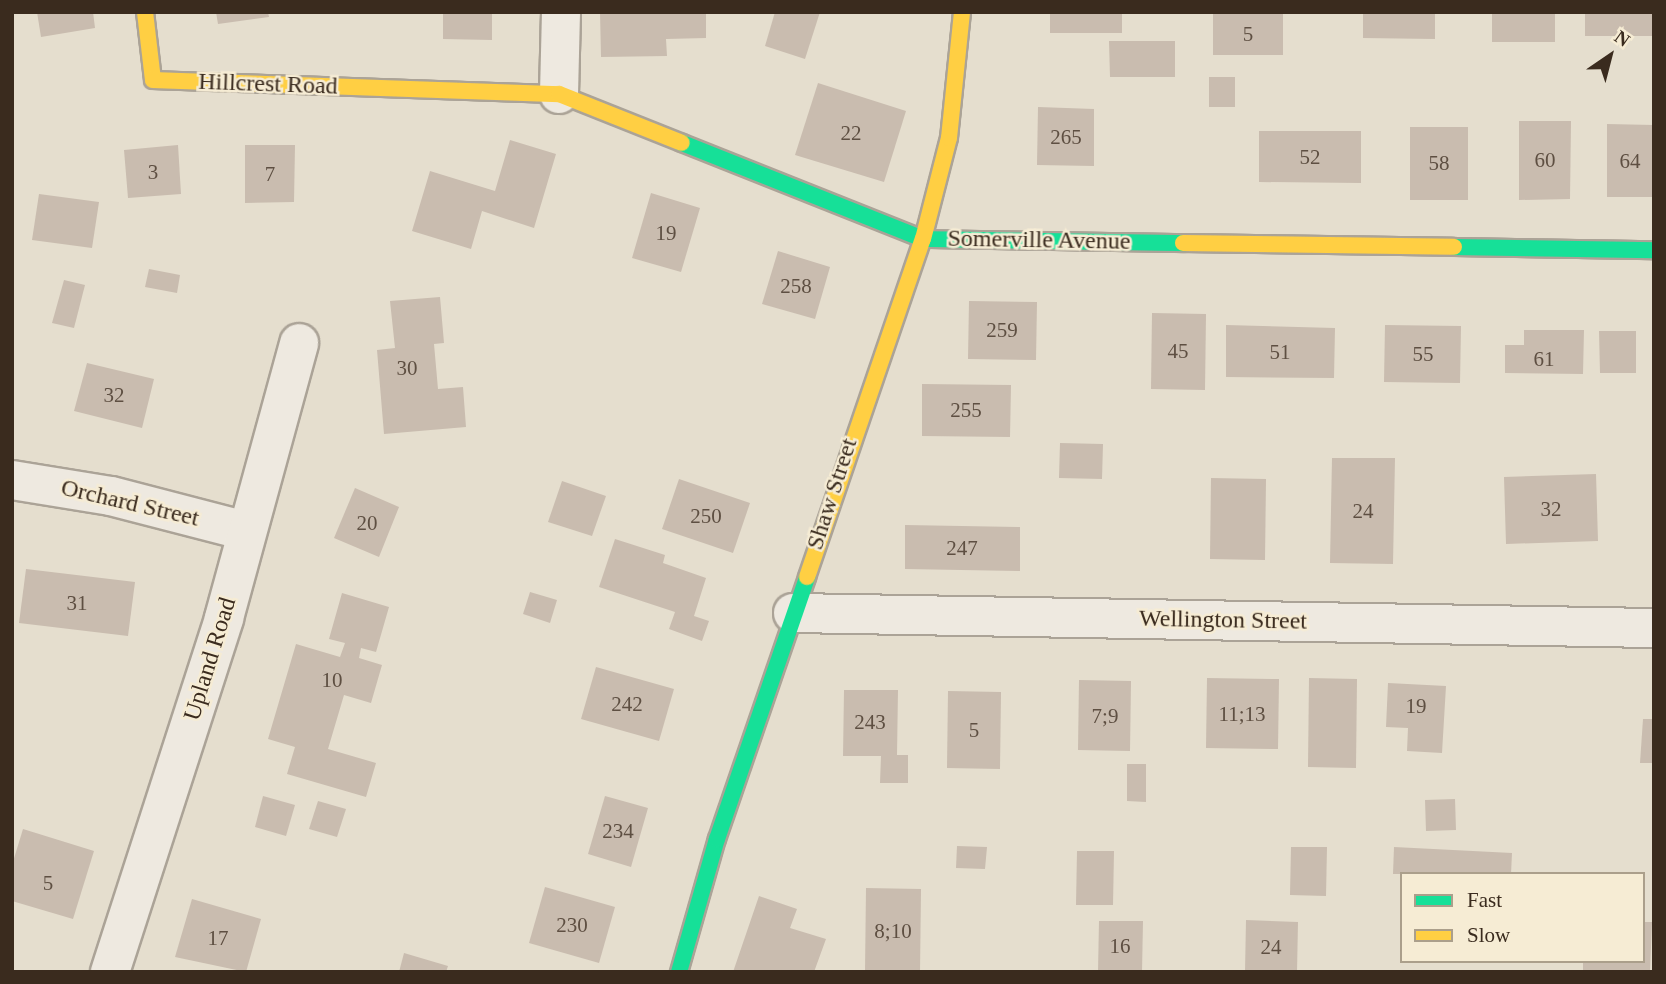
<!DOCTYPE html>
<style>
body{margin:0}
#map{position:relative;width:1666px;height:984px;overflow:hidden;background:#e5dece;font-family:"Times New Roman",serif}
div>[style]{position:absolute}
.building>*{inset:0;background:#c9bcaf}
.roads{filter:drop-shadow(2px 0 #aba397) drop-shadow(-2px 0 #aba397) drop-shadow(0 2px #aba397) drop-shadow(0 -2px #aba397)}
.street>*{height:38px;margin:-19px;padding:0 19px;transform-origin:19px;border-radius:19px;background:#eee9e0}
.fast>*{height:16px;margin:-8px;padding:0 8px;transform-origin:8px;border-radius:8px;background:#16e098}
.slow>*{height:16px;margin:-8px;padding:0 8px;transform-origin:8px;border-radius:8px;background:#ffcf43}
span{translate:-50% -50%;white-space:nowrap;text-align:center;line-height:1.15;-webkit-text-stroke:5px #f6ecd4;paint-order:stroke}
.number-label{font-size:21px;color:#5e4f42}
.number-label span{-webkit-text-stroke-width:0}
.street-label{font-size:24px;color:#3a2b1e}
.frame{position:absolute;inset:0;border:14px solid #3a2b1e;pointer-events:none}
.legend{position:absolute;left:1400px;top:872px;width:245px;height:91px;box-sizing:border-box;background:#f6ecd4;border:2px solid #ab9f8b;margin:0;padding:9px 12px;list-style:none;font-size:21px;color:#3a2b1e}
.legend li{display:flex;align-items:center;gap:14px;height:35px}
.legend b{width:35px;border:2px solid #ab9f8b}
.north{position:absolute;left:1575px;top:21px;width:70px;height:70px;-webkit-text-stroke:5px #f6ecd4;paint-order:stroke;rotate:35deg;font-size:19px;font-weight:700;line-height:28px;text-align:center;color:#3a2b1e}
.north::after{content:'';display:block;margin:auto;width:24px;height:32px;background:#3a2b1e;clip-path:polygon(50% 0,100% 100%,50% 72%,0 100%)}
</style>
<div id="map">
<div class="building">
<div style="clip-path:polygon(37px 12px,93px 12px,95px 28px,41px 37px)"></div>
<div style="clip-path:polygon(216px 12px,268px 12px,269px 17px,218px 24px)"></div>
<div style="clip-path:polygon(443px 12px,492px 12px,492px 40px,443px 39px)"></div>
<div style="clip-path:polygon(600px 12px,706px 12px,706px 38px,666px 39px,667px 56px,601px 57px)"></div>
<div style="clip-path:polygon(775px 12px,820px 12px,805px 59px,765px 46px)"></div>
<div style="clip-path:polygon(1050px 12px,1122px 12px,1122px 33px,1050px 33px)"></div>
<div style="clip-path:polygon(1213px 12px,1283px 12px,1283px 55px,1213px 55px)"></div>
<div style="clip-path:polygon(1363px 12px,1435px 12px,1435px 39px,1363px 38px)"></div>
<div style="clip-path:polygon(1492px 12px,1555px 12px,1555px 42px,1492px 42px)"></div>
<div style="clip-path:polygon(1585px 12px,1654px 12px,1654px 36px,1585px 36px)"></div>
<div style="clip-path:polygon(1109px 41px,1175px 41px,1175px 77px,1110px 77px)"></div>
<div style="clip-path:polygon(1209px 77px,1235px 77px,1235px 107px,1209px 107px)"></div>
<div style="clip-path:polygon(818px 83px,906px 111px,884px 182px,795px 155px)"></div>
<div style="clip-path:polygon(1038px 107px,1094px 109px,1094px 166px,1037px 165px)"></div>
<div style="clip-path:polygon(1519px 121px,1571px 121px,1570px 199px,1519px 200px)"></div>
<div style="clip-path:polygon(1607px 124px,1654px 125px,1654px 197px,1607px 197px)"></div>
<div style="clip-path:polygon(1410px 127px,1468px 127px,1468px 200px,1410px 200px)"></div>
<div style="clip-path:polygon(1259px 131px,1361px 131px,1361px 183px,1259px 182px)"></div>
<div style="clip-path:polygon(510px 140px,556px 154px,534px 228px,482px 211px,471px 249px,412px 231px,430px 171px,495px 191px)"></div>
<div style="clip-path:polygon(178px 145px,181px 194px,128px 198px,124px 150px)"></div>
<div style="clip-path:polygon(245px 145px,295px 145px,294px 202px,245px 203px)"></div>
<div style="clip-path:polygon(651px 193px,700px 208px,681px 272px,632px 258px)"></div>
<div style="clip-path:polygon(39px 194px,99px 202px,92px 248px,32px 240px)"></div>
<div style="clip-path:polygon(778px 251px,830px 267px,815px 319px,762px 304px)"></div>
<div style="clip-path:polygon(149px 269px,180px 275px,177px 293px,145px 287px)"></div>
<div style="clip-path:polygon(64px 280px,85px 285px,74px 328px,52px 323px)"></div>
<div style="clip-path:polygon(440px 297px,444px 343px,434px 344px,438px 389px,463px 387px,466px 427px,384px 434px,377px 350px,395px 348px,390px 301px)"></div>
<div style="clip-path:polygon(969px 301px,1037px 302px,1036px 360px,968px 359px)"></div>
<div style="clip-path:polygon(1152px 313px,1206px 314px,1205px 390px,1151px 389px)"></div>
<div style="clip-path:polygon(1226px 325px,1335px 328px,1334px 378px,1226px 377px)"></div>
<div style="clip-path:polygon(1385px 325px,1461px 326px,1460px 383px,1384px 382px)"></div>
<div style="clip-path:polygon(1524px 330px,1584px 330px,1583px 374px,1505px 373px,1505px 345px,1524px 345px)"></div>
<div style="clip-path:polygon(1599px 331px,1636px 331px,1636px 373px,1600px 373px)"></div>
<div style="clip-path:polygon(87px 363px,154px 379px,142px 428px,74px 411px)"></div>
<div style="clip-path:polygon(922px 384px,1011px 385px,1010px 437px,922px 436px)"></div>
<div style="clip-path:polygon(1060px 443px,1103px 444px,1102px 479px,1059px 478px)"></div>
<div style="clip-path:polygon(1332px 458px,1395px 458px,1393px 564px,1330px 563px)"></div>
<div style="clip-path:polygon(1596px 474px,1598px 541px,1506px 544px,1504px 477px)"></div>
<div style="clip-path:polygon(1211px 478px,1266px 479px,1265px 560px,1210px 559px)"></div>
<div style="clip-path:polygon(679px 479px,750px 503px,733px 553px,662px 529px)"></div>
<div style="clip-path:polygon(562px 481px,606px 496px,592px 536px,548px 522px)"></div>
<div style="clip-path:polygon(355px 488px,399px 507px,379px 557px,334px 538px)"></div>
<div style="clip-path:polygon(905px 525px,1020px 527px,1020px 571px,905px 569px)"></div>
<div style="clip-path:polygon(615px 539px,665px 555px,663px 563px,706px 578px,694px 616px,709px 621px,702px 641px,669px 629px,675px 612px,599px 587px)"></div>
<div style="clip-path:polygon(26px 569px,135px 582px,128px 636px,19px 623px)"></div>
<div style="clip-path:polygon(530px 592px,557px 600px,550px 623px,523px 614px)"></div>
<div style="clip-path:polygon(342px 593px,389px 607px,376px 652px,361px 648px,359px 658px,382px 665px,371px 703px,344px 695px,328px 749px,376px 763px,366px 797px,287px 774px,295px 747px,268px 739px,296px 644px,340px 657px,345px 643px,329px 639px)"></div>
<div style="clip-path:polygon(596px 667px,674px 689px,659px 741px,581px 719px)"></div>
<div style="clip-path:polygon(1207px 678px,1279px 679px,1278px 749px,1206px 748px)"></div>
<div style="clip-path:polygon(1309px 678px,1357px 679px,1356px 768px,1308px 767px)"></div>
<div style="clip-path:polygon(1079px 680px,1131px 681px,1130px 751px,1078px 750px)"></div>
<div style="clip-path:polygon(1388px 683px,1446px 686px,1442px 753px,1407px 751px,1408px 728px,1386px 727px)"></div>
<div style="clip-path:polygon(844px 690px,898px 690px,897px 755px,908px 755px,908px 783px,880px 783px,881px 756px,843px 756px)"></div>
<div style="clip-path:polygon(948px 691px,1001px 692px,1000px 769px,947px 768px)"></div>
<div style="clip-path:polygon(1643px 719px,1654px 719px,1654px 763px,1640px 763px)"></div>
<div style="clip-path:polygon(1127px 764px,1146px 764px,1146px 802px,1127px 801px)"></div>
<div style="clip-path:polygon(263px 796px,295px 805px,286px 836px,255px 827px)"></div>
<div style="clip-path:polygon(605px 796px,648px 808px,631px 867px,588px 854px)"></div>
<div style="clip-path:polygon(1455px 799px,1456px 830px,1426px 831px,1425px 800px)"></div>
<div style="clip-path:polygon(318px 801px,346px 809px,337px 837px,309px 829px)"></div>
<div style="clip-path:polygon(23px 829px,94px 851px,73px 919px,12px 901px,12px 865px)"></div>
<div style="clip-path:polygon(957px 846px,987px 847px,985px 869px,956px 868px)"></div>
<div style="clip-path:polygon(1291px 847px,1327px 847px,1326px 896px,1290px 895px)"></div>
<div style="clip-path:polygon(1394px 847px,1512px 853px,1511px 874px,1393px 874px)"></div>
<div style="clip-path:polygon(1077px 851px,1114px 851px,1113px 905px,1076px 905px)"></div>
<div style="clip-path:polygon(545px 887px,615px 907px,599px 963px,529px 943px)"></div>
<div style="clip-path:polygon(866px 888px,921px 889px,920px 972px,865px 972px)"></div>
<div style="clip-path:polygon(759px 896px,797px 909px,790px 928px,826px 939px,814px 972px,733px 972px)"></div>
<div style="clip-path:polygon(192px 899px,261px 919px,246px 972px,175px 957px)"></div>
<div style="clip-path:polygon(1246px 920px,1298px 922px,1297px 972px,1245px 972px)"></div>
<div style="clip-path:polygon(1099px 921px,1143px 921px,1142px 972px,1098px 972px)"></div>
<div style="clip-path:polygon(1643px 922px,1652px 922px,1650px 972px,1583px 971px,1583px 961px,1643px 961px)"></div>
<div style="clip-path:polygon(404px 953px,448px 966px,446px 972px,399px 972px)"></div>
</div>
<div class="roads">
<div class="street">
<div style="left:559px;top:94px;width:82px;rotate:-88.6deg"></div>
<div style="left:12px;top:480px;width:100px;rotate:9.2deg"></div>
<div style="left:111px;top:496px;width:139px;rotate:14.5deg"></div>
<div style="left:793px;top:613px;width:861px;rotate:1deg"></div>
<div style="left:110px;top:972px;width:372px;rotate:-72.1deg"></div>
<div style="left:224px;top:618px;width:285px;rotate:-74.7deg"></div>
</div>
<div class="fast">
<div style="left:682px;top:143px;width:259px;rotate:21.7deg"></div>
<div style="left:923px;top:239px;width:260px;rotate:0.9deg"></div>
<div style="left:1454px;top:247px;width:200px;rotate:0.9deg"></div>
<div style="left:679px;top:972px;width:138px;rotate:-74.1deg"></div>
<div style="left:717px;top:839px;width:277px;rotate:-71deg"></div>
</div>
<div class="slow">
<div style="left:145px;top:12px;width:68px;rotate:83.3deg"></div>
<div style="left:153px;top:80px;width:406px;rotate:2deg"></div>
<div style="left:559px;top:94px;width:132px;rotate:21.7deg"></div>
<div style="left:1183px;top:243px;width:271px;rotate:0.8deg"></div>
<div style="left:807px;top:577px;width:357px;rotate:-71.1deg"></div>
<div style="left:923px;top:239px;width:104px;rotate:-75.6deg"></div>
<div style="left:949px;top:138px;width:127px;rotate:-84.1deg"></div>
</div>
</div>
<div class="number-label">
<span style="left:1248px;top:34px">5</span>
<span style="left:851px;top:133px">22</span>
<span style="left:1066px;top:137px">265</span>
<span style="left:1310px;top:157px">52</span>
<span style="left:1545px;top:160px">60</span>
<span style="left:1630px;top:161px">64</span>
<span style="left:1439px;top:163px">58</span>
<span style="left:153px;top:172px">3</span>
<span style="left:270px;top:174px">7</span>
<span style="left:666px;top:233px">19</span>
<span style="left:796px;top:286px">258</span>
<span style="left:1002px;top:330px">259</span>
<span style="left:1178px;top:351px">45</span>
<span style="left:1280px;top:352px">51</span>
<span style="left:1423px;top:354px">55</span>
<span style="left:1544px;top:359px">61</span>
<span style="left:407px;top:368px">30</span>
<span style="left:114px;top:395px">32</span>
<span style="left:966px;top:410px">255</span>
<span style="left:1551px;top:509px">32</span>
<span style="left:1363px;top:511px">24</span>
<span style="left:706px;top:516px">250</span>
<span style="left:367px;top:523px">20</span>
<span style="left:962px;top:548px">247</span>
<span style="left:77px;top:603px">31</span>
<span style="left:332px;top:680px">10</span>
<span style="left:627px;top:704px">242</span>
<span style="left:1416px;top:706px">19</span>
<span style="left:1242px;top:714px">11;13</span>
<span style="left:1105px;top:716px">7;9</span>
<span style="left:870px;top:722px">243</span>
<span style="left:974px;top:730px">5</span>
<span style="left:618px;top:831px">234</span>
<span style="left:48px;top:883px">5</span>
<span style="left:572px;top:925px">230</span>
<span style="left:893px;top:931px">8;10</span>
<span style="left:218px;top:938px">17</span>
<span style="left:1120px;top:946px">16</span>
<span style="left:1271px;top:947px">24</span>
</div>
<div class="street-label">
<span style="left:268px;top:84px;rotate:2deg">Hillcrest Road</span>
<span style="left:1039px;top:240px;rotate:1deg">Somerville Avenue</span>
<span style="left:832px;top:494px;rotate:-72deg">Shaw Street</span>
<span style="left:130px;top:503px;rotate:13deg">Orchard Street</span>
<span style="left:1223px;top:620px;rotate:1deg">Wellington Street</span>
<span style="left:210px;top:659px;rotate:-73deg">Upland Road</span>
</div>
<div class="frame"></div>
<ul class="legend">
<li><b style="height:9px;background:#16e098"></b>Fast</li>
<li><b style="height:9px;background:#ffcf43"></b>Slow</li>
</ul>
<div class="north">N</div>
</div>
